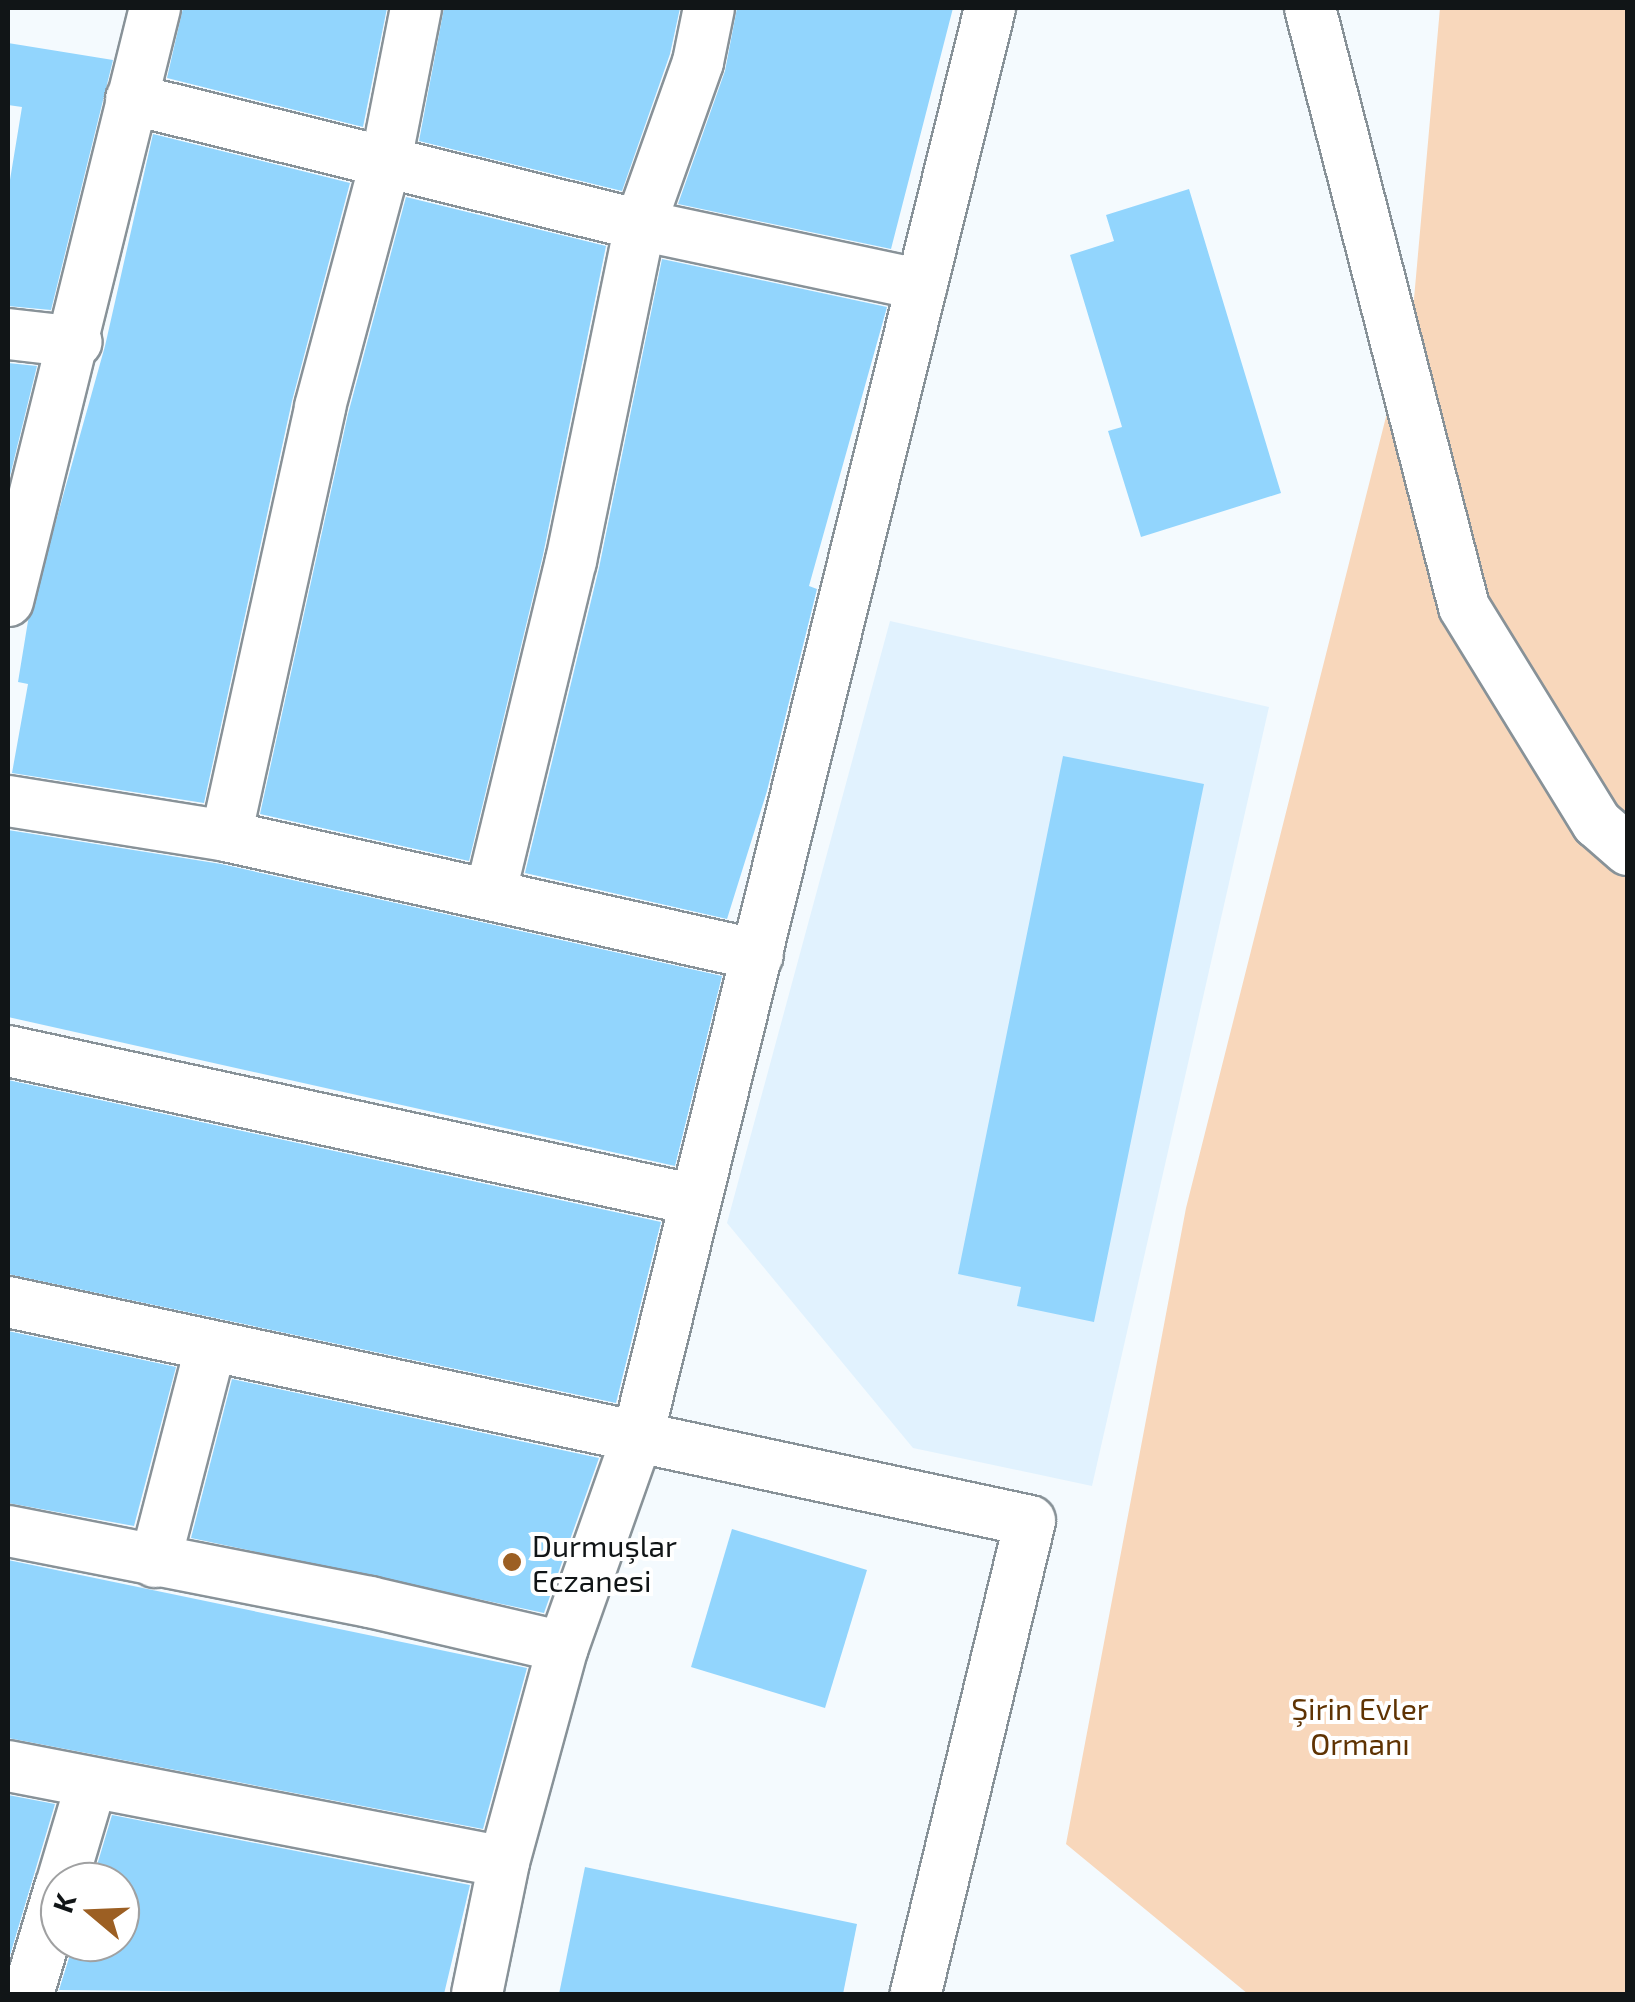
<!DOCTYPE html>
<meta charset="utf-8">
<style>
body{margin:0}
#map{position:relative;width:1635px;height:2002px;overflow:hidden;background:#f4fafe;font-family:"Exo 2",sans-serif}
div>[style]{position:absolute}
.built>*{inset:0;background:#e1f2fe}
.green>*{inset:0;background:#f8d7bb}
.building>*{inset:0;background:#92d5fd}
.roads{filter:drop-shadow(2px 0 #889298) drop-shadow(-2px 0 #889298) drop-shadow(0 2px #889298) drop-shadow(0 -2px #889298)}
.minor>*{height:50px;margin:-25px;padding:0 25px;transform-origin:25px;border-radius:25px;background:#fff}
.dots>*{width:28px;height:28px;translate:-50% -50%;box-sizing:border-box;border:5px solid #fff;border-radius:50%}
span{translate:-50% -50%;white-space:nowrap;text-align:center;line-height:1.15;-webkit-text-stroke:8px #fff;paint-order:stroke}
.poi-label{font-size:30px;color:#111517}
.left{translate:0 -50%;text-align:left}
.park-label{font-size:30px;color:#5f3303}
.frame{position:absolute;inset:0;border:10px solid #111517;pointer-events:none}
.north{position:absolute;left:40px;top:1862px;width:100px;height:100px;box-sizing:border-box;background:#fff;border:2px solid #a0a1a2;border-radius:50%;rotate:289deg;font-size:28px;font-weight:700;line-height:40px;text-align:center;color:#111517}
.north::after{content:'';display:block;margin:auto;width:35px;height:45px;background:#9c5f23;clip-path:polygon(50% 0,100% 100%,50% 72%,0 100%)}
</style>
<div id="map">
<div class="built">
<div style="clip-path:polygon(890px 621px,1269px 707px,1092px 1486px,913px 1448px,727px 1223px)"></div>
</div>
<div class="green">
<div style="clip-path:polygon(1440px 8px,1627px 8px,1627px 1994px,1248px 1994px,1066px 1844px,1186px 1208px,1413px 310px)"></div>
</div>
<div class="building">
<div style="clip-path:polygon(183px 8px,387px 8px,363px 127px,167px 78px)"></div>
<div style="clip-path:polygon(444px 8px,680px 8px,670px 54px,622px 191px,419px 141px)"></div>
<div style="clip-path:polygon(737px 8px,953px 8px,891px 249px,678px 204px,725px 71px)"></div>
<div style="clip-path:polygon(8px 43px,113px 60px,51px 310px,8px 306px,8px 192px,22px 107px,8px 105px)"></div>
<div style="clip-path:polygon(153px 134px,350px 183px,292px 401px,204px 803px,12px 773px,28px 684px,18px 682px,28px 621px,105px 346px)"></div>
<div style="clip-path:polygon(1189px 189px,1281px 493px,1141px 537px,1108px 431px,1122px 427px,1070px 255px,1114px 241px,1106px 215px)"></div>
<div style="clip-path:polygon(406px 197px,606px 246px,543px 555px,469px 861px,260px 814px,348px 414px)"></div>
<div style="clip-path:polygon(662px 259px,887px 307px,809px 586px,817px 589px,767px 791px,727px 919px,525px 873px,599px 568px)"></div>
<div style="clip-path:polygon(8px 363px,37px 366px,8px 484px)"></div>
<div style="clip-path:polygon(1063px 756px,1204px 784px,1094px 1322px,1017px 1306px,1021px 1287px,958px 1274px)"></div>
<div style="clip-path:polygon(8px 830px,221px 864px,722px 976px,675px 1166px,8px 1017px)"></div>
<div style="clip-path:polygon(8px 1080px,661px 1222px,616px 1403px,8px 1274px)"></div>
<div style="clip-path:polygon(8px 1331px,176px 1367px,134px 1526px,8px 1503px)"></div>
<div style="clip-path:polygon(232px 1379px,599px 1458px,544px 1613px,191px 1538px)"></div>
<div style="clip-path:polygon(732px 1529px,867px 1570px,825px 1708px,691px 1667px)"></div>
<div style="clip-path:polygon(8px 1560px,527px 1668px,483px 1829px,8px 1738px)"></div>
<div style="clip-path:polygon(8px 1795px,55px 1804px,8px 1962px)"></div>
<div style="clip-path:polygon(112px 1815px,470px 1885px,444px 1994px,59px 1990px,74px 1942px,120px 1942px,120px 1882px,92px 1882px)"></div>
<div style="clip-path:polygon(585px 1867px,857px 1924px,843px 1994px,559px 1994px)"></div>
</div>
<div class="roads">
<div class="minor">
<div style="left:1310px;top:8px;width:618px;rotate:75.58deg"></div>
<div style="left:1464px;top:607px;width:254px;rotate:58.4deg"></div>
<div style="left:1597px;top:823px;width:41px;rotate:41.1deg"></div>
<div style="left:131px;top:99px;width:524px;rotate:13.9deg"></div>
<div style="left:640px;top:225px;width:288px;rotate:12deg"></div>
<div style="left:8px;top:334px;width:69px;rotate:6.6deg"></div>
<div style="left:8px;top:601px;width:611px;rotate:-76.08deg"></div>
<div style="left:8px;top:801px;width:221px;rotate:9.1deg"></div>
<div style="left:226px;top:836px;width:545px;rotate:12.61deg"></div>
<div style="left:226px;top:836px;width:439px;rotate:-77.6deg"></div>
<div style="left:320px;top:407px;width:255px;rotate:-75deg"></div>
<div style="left:386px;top:161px;width:156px;rotate:-78.9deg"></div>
<div style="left:491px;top:891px;width:340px;rotate:-76.4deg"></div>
<div style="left:571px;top:561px;width:343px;rotate:-78.4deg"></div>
<div style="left:640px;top:225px;width:173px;rotate:-70.4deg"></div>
<div style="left:698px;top:62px;width:55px;rotate:-78.5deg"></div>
<div style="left:8px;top:1051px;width:699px;rotate:12.23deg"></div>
<div style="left:8px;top:1302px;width:1045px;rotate:12.09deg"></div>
<div style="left:1030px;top:1521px;width:487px;rotate:103.6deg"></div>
<div style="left:8px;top:1531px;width:369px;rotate:11.1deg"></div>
<div style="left:370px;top:1602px;width:198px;rotate:13.1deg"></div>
<div style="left:155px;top:1562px;width:220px;rotate:-75.5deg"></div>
<div style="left:8px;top:1766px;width:505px;rotate:10.95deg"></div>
<div style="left:62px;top:1882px;width:101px;rotate:-73.4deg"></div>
<div style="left:28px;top:1994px;width:112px;rotate:-73.3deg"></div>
<div style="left:477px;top:1994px;width:135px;rotate:-78.4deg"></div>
<div style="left:504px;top:1862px;width:223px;rotate:-74.7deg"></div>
<div style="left:563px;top:1647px;width:225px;rotate:-70.5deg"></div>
<div style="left:638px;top:1435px;width:1470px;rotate:-76.14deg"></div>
</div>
</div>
<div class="dots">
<div style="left:512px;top:1562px;background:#9c5f23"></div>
</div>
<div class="poi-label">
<span class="left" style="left:532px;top:1562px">Durmuşlar<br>Eczanesi</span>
</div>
<div class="park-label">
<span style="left:1360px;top:1725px">Şirin Evler<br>Ormanı</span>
</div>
<div class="frame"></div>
<div class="north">K</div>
</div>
